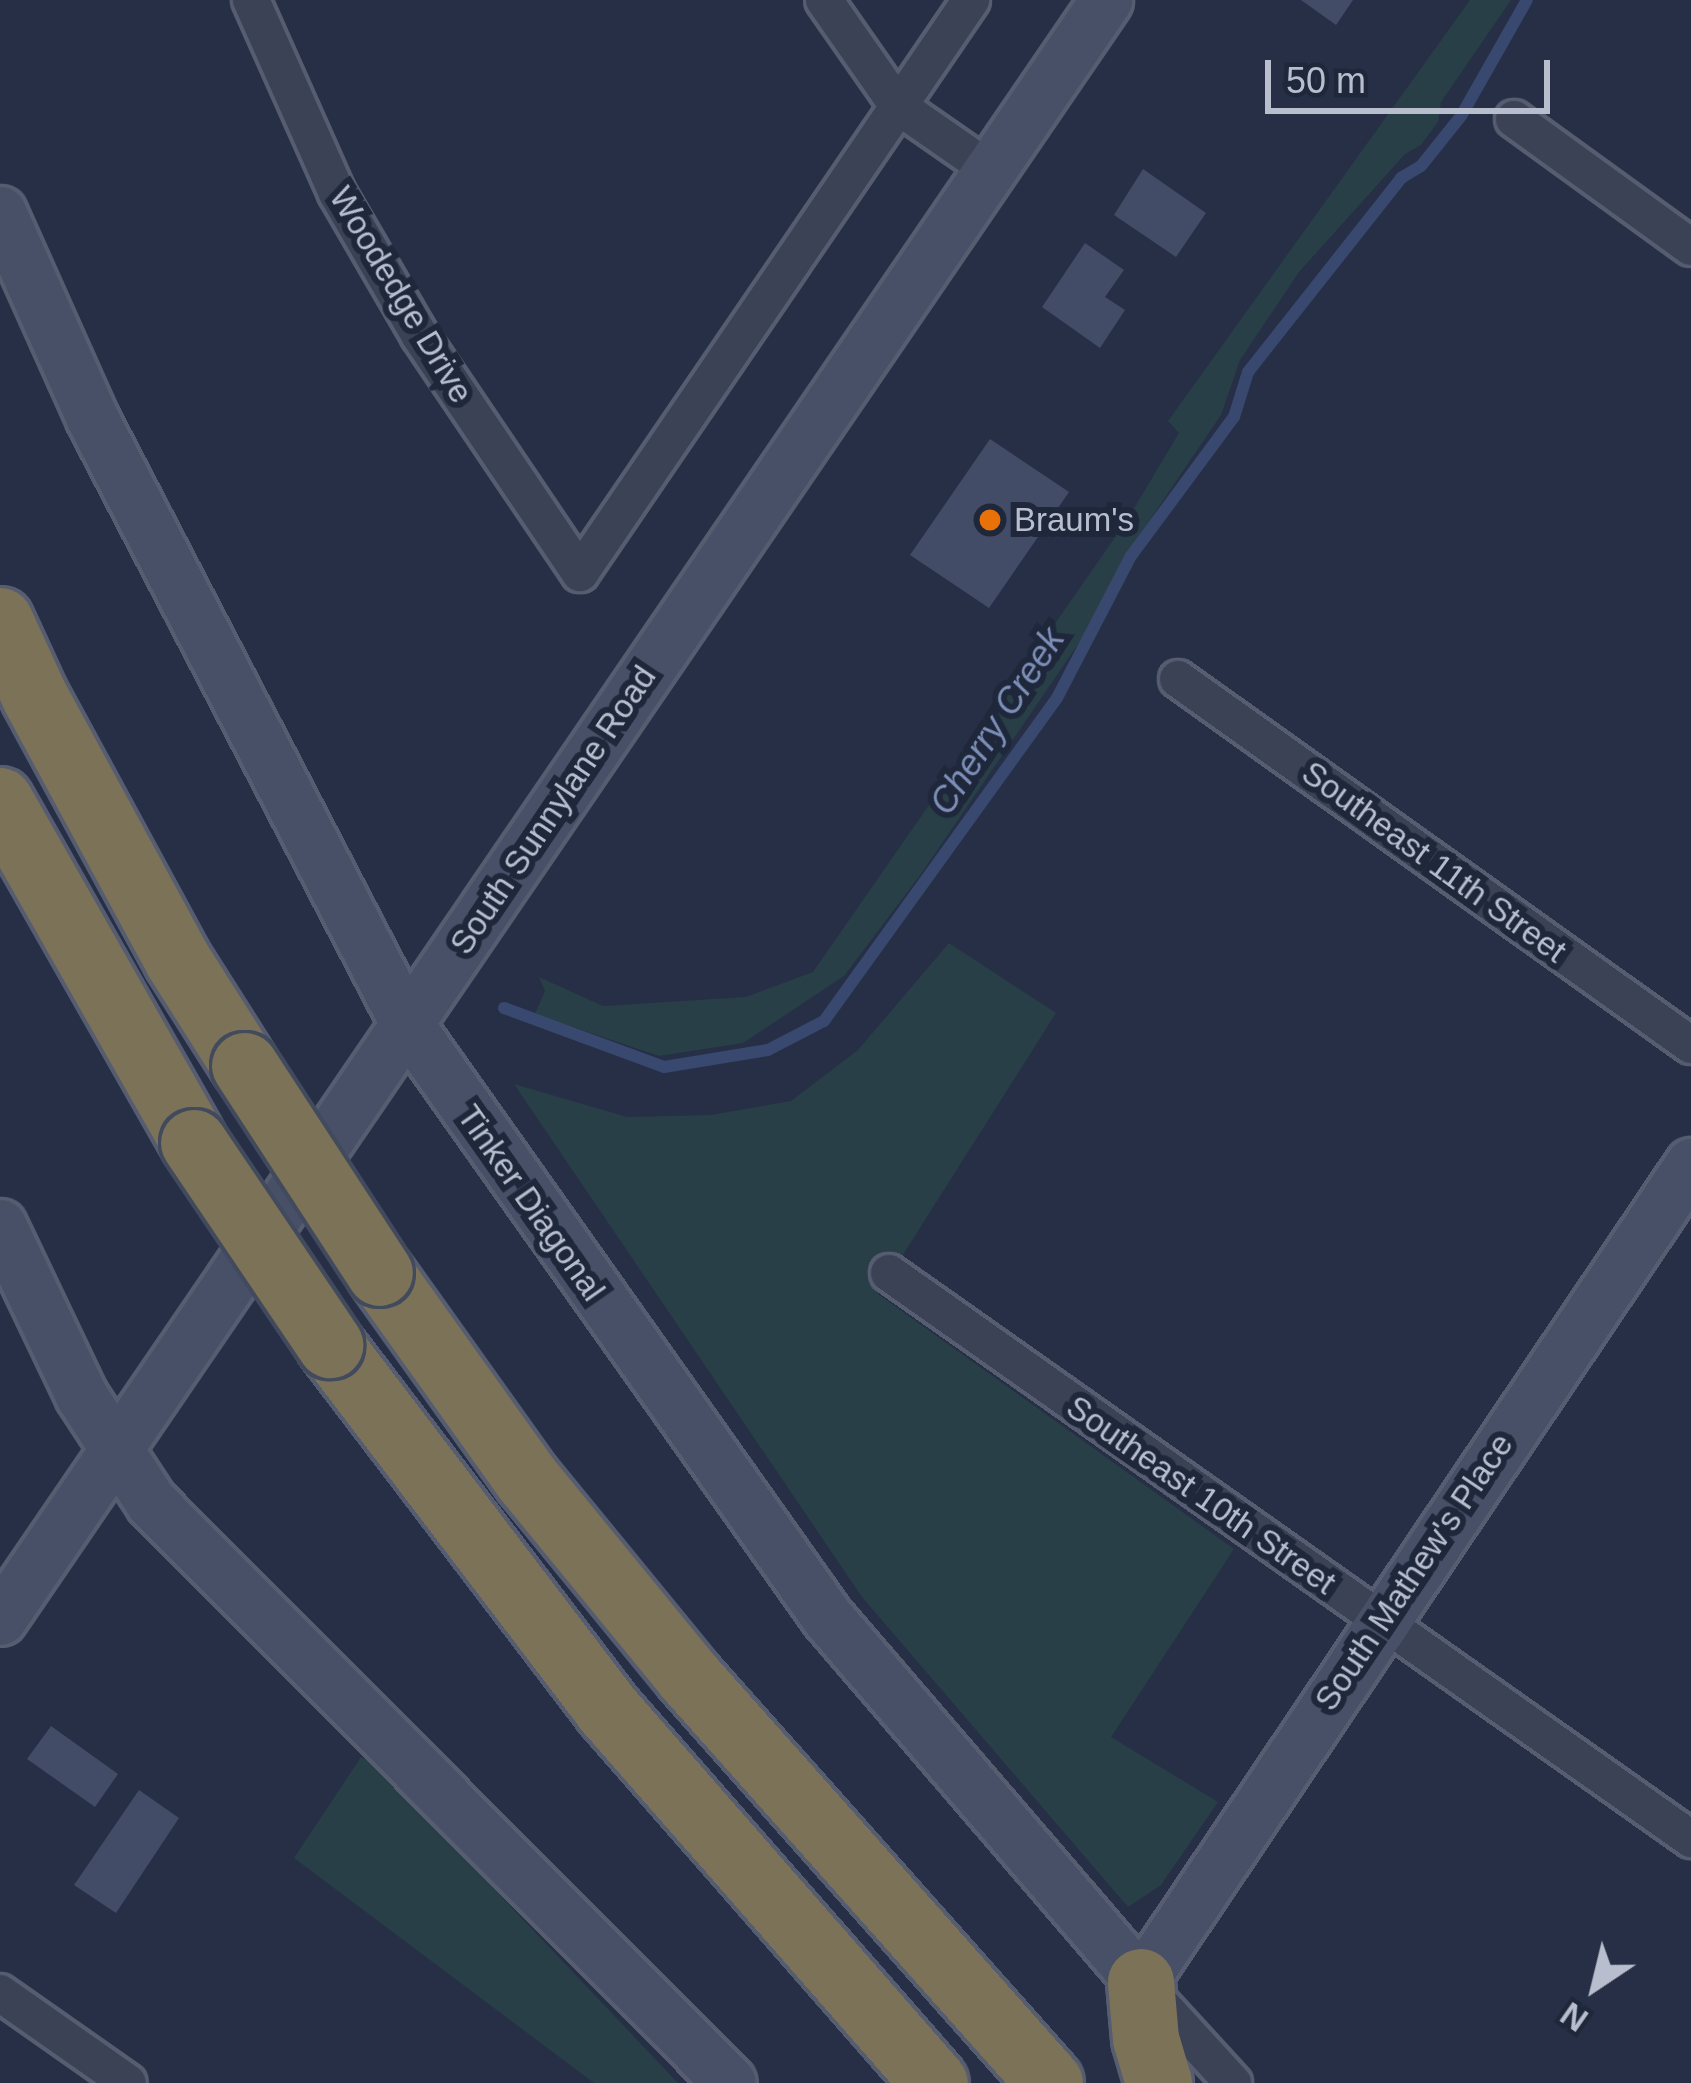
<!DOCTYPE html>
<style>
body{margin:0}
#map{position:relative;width:1691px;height:2083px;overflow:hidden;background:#262f46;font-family:Helvetica,sans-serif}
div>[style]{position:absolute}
.green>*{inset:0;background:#283f47}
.stream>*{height:12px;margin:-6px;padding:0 6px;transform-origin:6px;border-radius:6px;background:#38486e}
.building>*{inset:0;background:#424c66}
.roads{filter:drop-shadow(3px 0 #565d70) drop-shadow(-3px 0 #565d70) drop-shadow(0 3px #565d70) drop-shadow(0 -3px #565d70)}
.street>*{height:36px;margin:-18px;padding:0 18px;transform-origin:18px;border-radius:18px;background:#3b4255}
.secondary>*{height:51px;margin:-25.5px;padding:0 25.5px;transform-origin:25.5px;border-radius:25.5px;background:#485068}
.highway>*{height:66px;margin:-33px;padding:0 33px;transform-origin:33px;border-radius:33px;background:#7c7257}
.bridges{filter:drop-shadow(3px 0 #424a5d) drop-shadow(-3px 0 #424a5d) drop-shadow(0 3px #424a5d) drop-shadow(0 -3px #424a5d)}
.highway-bridge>*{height:66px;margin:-33px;padding:0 33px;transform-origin:33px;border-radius:33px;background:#7c7257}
.dots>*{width:33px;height:33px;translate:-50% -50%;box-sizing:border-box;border:6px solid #1f273b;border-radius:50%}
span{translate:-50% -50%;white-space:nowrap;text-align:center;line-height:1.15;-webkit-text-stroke:12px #1f273b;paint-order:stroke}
.street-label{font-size:33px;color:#b8bece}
.poi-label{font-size:33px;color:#b8bece}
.left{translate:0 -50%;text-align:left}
.water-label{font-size:36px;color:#7d8eb7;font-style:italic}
.north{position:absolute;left:1535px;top:1927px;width:120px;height:120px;-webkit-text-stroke:9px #1f273b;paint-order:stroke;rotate:215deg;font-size:33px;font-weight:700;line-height:48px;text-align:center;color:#b8bece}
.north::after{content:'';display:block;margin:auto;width:42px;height:54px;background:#b8bece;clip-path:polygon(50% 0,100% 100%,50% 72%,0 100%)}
.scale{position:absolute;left:1265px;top:60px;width:285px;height:54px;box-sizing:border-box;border:6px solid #b8bece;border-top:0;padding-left:15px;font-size:36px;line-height:42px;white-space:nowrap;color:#b8bece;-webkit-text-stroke:9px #1f273b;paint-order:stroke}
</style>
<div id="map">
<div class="green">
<div style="clip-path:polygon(1470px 0,1511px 0,1441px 102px,1438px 122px,1421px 145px,1405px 154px,1299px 272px,1240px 360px,1221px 415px,1126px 555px,1087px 631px,921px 874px,844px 976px,743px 1043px,659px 1056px,535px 1014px,545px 991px,539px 977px,603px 1006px,746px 997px,813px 972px,1127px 520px,1179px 433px,1168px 421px)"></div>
<div style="clip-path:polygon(949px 943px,1056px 1013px,878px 1294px,1234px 1549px,1111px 1737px,1218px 1802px,1161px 1885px,1128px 1907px,862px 1597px,514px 1084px,627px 1117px,711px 1115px,791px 1101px,858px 1050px)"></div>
<div style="clip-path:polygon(361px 1757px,375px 1763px,678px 2083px,594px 2083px,294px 1858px)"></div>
</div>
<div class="stream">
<div style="left:504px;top:1008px;width:171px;rotate:20.2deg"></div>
<div style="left:664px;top:1067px;width:105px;rotate:-9.3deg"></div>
<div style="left:768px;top:1050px;width:63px;rotate:-27.4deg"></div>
<div style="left:824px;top:1021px;width:398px;rotate:-54.2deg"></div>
<div style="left:1057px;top:698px;width:160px;rotate:-62.5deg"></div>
<div style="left:1131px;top:556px;width:173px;rotate:-53.5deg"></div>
<div style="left:1234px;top:417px;width:47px;rotate:-72.7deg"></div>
<div style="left:1248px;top:372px;width:247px;rotate:-51.7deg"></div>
<div style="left:1401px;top:178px;width:23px;rotate:-31deg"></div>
<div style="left:1421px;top:166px;width:64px;rotate:-51.3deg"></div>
<div style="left:1461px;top:116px;width:133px;rotate:-60.4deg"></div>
</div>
<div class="building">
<div style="clip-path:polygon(1301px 0,1353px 0,1336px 25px)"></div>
<div style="clip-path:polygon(1143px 169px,1206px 213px,1176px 257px,1114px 215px)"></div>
<div style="clip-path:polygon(1085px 243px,1124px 270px,1105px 297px,1125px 310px,1100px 348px,1042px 307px)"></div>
<div style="clip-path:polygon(990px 439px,1069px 492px,989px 608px,910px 555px)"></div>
<div style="clip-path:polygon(51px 1726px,118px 1774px,95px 1807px,27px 1759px)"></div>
<div style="clip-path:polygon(139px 1790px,179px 1818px,116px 1913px,74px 1885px)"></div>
</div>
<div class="roads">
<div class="street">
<div style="left:251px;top:0;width:211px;rotate:66deg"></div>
<div style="left:337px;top:193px;width:165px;rotate:59.9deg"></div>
<div style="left:420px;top:336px;width:286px;rotate:56deg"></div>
<div style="left:580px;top:573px;width:694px;rotate:-55.69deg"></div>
<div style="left:824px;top:0;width:129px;rotate:55.1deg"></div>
<div style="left:898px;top:106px;width:112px;rotate:34.8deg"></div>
<div style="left:1514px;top:119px;width:218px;rotate:35.9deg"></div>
<div style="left:1178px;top:679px;width:630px;rotate:35.51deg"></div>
<div style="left:889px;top:1273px;width:982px;rotate:35.21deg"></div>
<div style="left:1146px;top:1988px;width:129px;rotate:47.5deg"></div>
<div style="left:0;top:1993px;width:156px;rotate:35.1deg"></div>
</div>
<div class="secondary">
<div style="left:0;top:212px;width:226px;rotate:65.9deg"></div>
<div style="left:92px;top:418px;width:679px;rotate:62.57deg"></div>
<div style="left:405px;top:1021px;width:730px;rotate:54.7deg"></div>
<div style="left:827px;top:1617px;width:481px;rotate:49.3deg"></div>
<div style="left:1141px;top:1982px;width:986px;rotate:-56.08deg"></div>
<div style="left:0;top:1225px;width:188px;rotate:64.5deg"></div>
<div style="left:81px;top:1395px;width:128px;rotate:56.8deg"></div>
<div style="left:151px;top:1502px;width:820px;rotate:45.1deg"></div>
<div style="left:0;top:1619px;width:1961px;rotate:-55.66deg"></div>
</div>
<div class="highway">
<div style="left:0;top:621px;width:84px;rotate:65.3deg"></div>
<div style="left:35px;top:697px;width:298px;rotate:61.5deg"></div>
<div style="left:177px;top:959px;width:127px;rotate:57.6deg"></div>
<div style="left:0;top:801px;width:393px;rotate:60.4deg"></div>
<div style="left:380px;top:1273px;width:253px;rotate:54.5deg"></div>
<div style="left:527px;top:1479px;width:256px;rotate:50.7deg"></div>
<div style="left:689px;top:1677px;width:543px;rotate:48.36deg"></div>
<div style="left:330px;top:1345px;width:459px;rotate:52.7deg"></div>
<div style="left:608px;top:1710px;width:496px;rotate:48.8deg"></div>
<div style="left:1141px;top:1982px;width:57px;rotate:85deg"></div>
<div style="left:1146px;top:2039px;width:46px;rotate:73.5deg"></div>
</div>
</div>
<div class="bridges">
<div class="highway-bridge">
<div style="left:245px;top:1066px;width:247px;rotate:56.9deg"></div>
<div style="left:194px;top:1143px;width:244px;rotate:56deg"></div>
</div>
</div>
<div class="dots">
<div style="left:990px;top:520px;background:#e8710a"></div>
</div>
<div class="street-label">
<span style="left:401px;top:295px;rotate:59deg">Woodedge Drive</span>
<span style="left:553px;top:810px;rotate:-56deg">South Sunnylane Road</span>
<span style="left:1434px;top:862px;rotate:36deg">Southeast 11th Street</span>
<span style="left:531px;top:1203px;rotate:55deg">Tinker Diagonal</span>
<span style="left:1201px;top:1495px;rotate:35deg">Southeast 10th Street</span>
<span style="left:1414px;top:1572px;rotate:-56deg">South Mathew's Place</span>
</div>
<div class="poi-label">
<span class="left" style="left:1014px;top:520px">Braum's</span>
</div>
<div class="water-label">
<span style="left:997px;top:721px;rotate:-57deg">Cherry Creek</span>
</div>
<div class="north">N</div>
<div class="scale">50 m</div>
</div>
